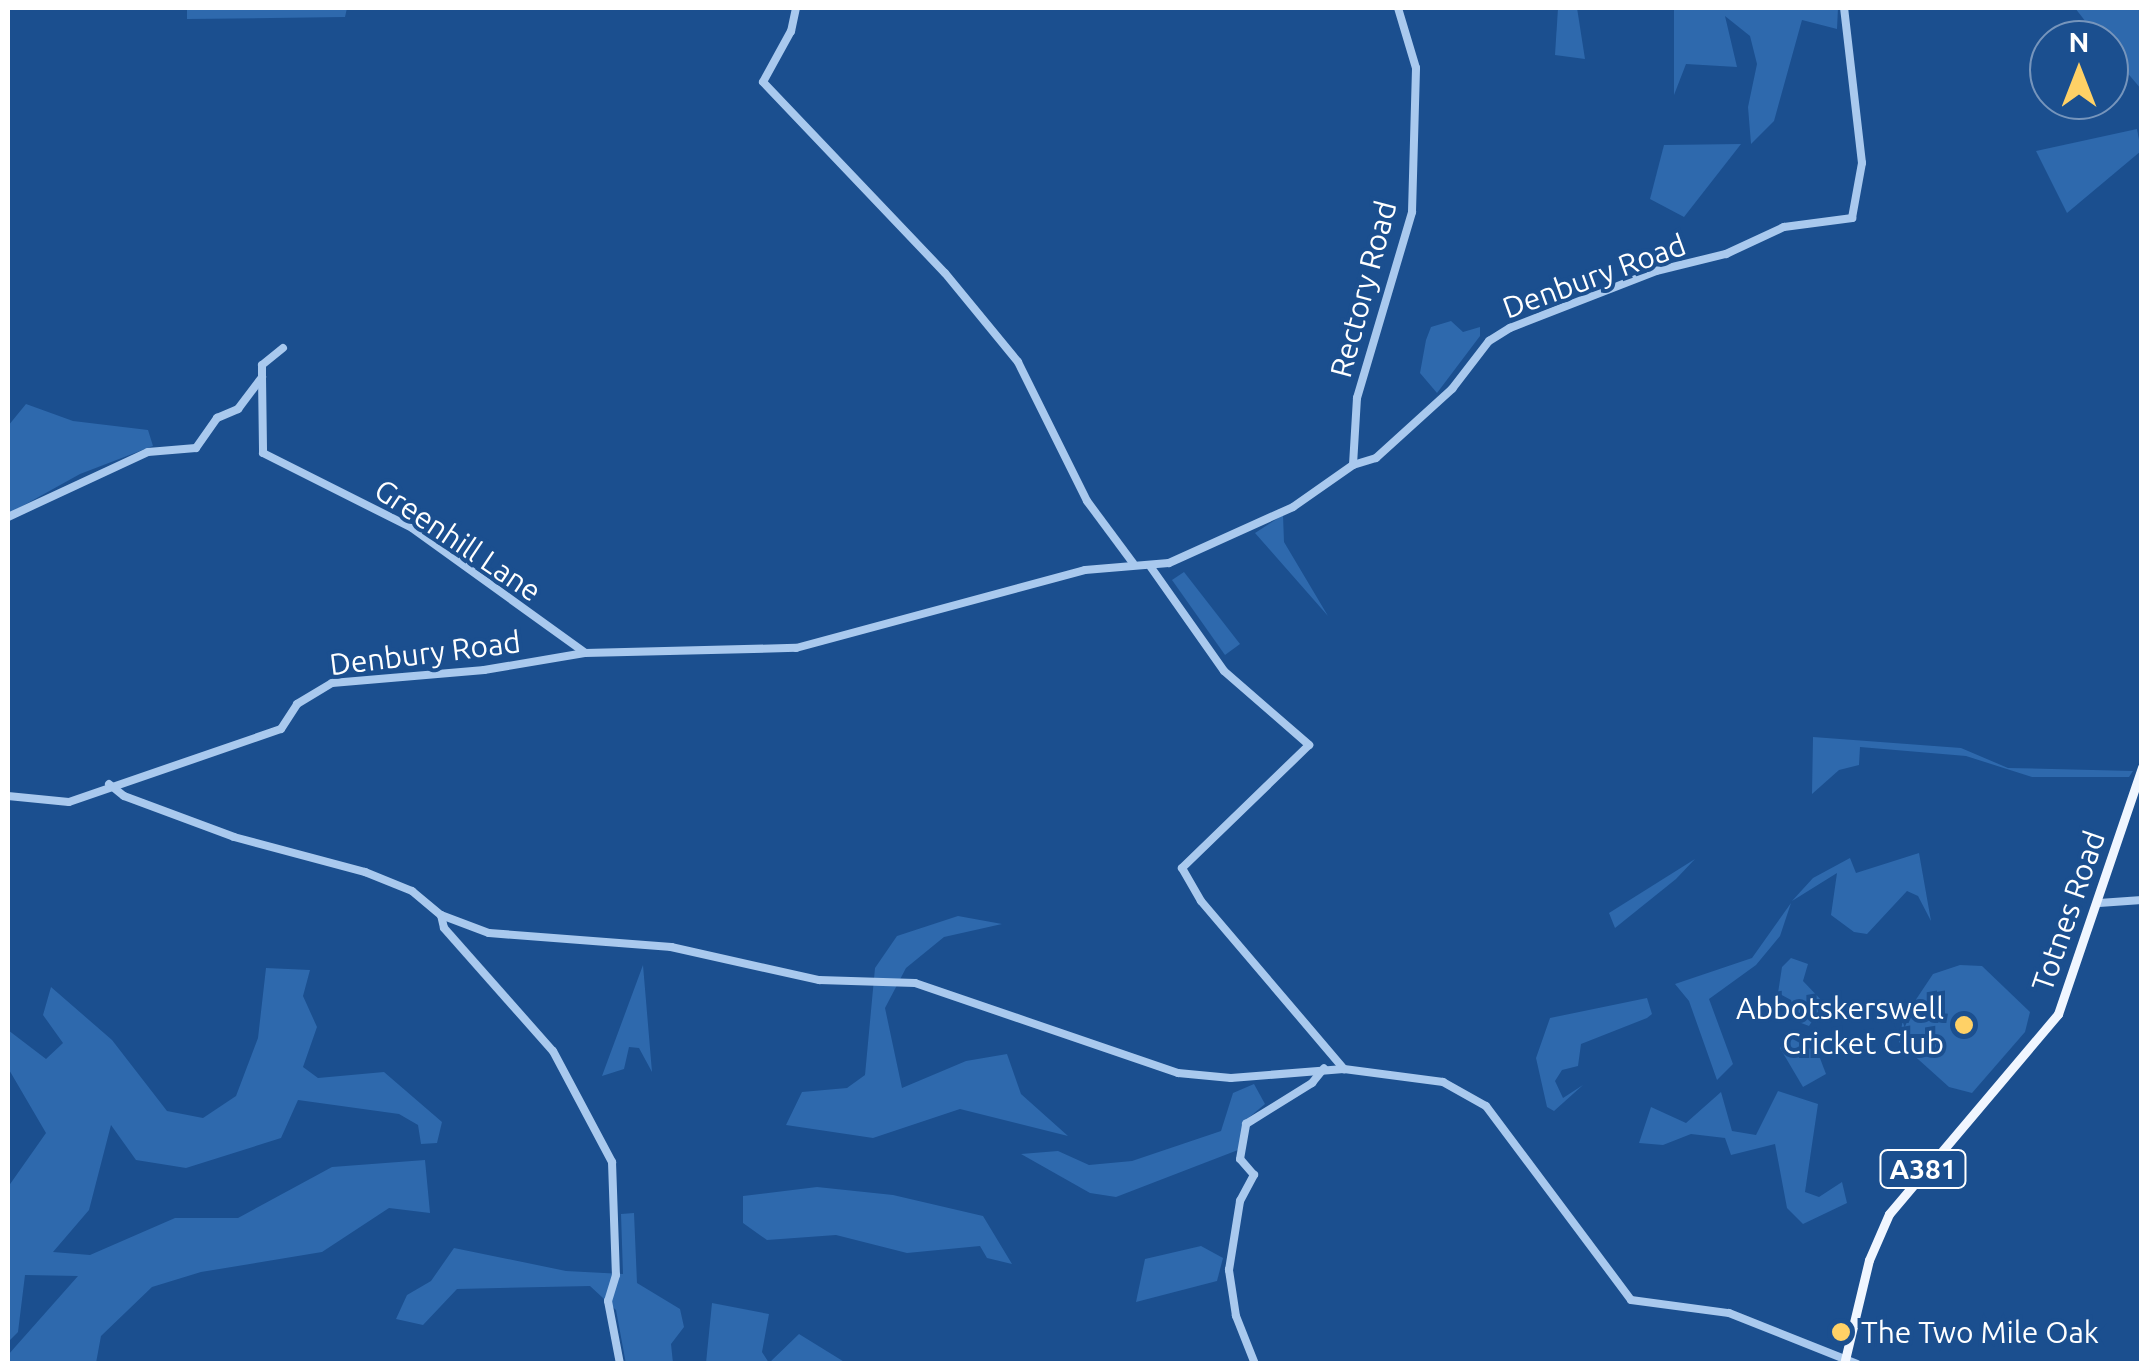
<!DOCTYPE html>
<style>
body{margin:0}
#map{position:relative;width:2149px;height:1371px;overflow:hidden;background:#1b4f8f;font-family:Ubuntu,sans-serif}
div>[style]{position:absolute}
.green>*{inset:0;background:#2e69ad}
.minor>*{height:8px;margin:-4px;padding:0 4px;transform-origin:4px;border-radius:4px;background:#a9c9ee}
.major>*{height:9px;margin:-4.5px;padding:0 4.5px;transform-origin:4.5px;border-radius:4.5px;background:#f0f6ff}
.dots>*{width:28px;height:28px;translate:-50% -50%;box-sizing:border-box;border:5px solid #1b4f8f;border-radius:50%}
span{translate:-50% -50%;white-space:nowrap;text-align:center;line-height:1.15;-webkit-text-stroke:8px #1b4f8f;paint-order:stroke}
.shield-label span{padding:2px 8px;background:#1b4f8f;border:2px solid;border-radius:8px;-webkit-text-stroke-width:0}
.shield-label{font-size:28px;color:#fff;font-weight:700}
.street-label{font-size:30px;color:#fff}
.poi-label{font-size:30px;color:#fff}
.right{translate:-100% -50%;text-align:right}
.left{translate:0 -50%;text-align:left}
.frame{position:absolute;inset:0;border:10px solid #fff;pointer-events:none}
.north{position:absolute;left:2029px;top:20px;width:100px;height:100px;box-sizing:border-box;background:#1b4f8f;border:2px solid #7695bc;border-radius:50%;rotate:0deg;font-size:28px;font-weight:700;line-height:40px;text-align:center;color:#fff}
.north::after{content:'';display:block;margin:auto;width:35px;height:45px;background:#ffd166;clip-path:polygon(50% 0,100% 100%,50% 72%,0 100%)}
</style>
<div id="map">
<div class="green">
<div style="clip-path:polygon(187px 8px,347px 8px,345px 17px,187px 19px)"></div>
<div style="clip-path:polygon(1558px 8px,1577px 8px,1585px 59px,1555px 55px)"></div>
<div style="clip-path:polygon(1674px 8px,1838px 8px,1837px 29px,1802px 20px,1774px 121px,1751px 144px,1748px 107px,1757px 64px,1750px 36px,1725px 16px,1737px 67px,1686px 64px,1674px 95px)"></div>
<div style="clip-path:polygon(2075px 8px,2141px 8px,2141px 89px,2109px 51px,2109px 40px,2100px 40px)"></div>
<div style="clip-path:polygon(2137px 129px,2141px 151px,2067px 213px,2036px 151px)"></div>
<div style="clip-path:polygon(1741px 144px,1684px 217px,1650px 199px,1664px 145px)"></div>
<div style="clip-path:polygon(1451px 321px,1463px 332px,1480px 327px,1480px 336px,1437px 393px,1420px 373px,1426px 340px,1431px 327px)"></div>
<div style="clip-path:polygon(26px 404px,73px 421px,148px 430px,153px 446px,80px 474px,8px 514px,8px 426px)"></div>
<div style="clip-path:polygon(1283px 515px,1284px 542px,1328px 616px,1255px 533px)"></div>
<div style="clip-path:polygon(1184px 572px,1240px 644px,1225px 655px,1172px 580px)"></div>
<div style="clip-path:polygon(1813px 737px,1961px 748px,2008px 768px,2133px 771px,2129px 777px,2032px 777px,1966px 756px,1860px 747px,1859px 765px,1839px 770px,1812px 794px)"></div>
<div style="clip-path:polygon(1919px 853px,1931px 921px,1918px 896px,1907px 891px,1867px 934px,1854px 932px,1831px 915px,1837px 873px,1792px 901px,1813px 878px,1850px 858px,1856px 873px)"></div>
<div style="clip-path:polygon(1695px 859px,1676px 879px,1615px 928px,1609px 913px)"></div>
<div style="clip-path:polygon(1791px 903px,1780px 936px,1756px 965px,1709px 999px,1733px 1064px,1717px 1080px,1689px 1001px,1675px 984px,1752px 958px)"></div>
<div style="clip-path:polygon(958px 916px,1002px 924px,944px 937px,906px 968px,885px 1008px,902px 1088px,966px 1061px,1007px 1054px,1021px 1094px,1068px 1136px,960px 1109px,873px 1138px,786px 1125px,802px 1092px,847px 1088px,865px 1075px,875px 968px,897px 936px)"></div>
<div style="clip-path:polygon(1791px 958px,1808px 964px,1803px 981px,1824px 1003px,1809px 1026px,1796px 1021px,1791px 1000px,1778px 993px,1782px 967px)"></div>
<div style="clip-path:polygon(643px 965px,652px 1072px,639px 1048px,629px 1047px,624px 1069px,602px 1076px)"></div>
<div style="clip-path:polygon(1960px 965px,1982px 966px,2030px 1012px,2025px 1032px,1972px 1093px,1949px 1087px,1899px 1042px,1903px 1019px,1933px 974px)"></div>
<div style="clip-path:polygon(266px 968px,310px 970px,303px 996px,317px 1027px,303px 1067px,318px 1078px,384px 1072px,442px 1122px,437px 1143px,421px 1144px,418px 1125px,399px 1114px,298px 1100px,281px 1138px,186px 1168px,136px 1160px,111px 1125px,89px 1210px,53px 1252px,90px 1255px,175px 1218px,238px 1218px,332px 1167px,425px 1160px,430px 1213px,389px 1208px,322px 1252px,201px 1272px,152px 1287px,101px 1336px,96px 1363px,8px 1363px,8px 1355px,78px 1276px,25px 1275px,18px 1332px,8px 1342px,8px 1187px,46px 1133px,8px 1068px,8px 1030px,46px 1059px,63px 1043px,43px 1015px,51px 987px,112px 1040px,167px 1111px,203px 1118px,236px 1096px,258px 1038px)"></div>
<div style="clip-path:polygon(1647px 998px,1652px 1014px,1647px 1018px,1581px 1044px,1578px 1066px,1562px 1070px,1555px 1081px,1563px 1098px,1583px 1085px,1554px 1111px,1547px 1107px,1536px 1058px,1550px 1018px)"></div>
<div style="clip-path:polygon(1789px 1037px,1818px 1053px,1826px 1074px,1803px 1087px,1780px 1048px)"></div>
<div style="clip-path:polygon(1254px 1084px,1265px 1104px,1246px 1120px,1238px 1150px,1116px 1197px,1090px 1193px,1021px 1154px,1058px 1151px,1089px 1165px,1132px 1161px,1221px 1131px,1233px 1093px)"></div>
<div style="clip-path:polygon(1778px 1091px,1818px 1104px,1805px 1192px,1819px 1197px,1842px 1182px,1847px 1203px,1803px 1224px,1787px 1208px,1775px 1144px,1731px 1155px,1725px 1138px,1691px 1134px,1663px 1145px,1639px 1143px,1651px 1107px,1686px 1123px,1721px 1092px,1732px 1131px,1756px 1135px)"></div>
<div style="clip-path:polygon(817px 1187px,893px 1195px,983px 1216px,1012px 1264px,987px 1258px,980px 1246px,907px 1253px,836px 1235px,767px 1240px,743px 1223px,743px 1196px)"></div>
<div style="clip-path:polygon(634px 1213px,637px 1283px,680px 1309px,684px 1327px,671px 1344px,673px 1363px,626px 1364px,616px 1310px,590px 1286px,457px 1289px,423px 1325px,396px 1319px,407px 1295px,431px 1281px,454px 1248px,566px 1271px,623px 1274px,621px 1214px)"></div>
<div style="clip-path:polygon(1201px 1246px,1223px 1258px,1217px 1281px,1136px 1302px,1145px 1259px)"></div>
<div style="clip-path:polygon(712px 1303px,769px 1314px,762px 1352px,769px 1363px,799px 1334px,846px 1363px,706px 1363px)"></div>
</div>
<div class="minor">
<div style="left:796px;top:8px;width:24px;rotate:102deg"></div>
<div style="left:791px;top:31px;width:58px;rotate:118.8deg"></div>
<div style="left:763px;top:82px;width:264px;rotate:46.4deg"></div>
<div style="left:945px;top:273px;width:115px;rotate:50.6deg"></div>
<div style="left:1018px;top:362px;width:155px;rotate:63.6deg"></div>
<div style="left:1087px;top:501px;width:77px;rotate:53.4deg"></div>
<div style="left:262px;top:377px;width:76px;rotate:89.2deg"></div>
<div style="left:263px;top:453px;width:167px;rotate:26.7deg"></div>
<div style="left:412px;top:528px;width:213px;rotate:35.8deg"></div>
<div style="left:1353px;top:465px;width:67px;rotate:-86.6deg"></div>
<div style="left:1357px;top:398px;width:194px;rotate:-73.5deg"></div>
<div style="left:1412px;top:212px;width:144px;rotate:-88.4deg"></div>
<div style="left:1416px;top:68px;width:63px;rotate:-106.7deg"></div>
<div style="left:8px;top:517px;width:154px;rotate:-24.9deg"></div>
<div style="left:148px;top:452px;width:48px;rotate:-4.8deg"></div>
<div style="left:196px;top:448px;width:37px;rotate:-55deg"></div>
<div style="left:217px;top:418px;width:23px;rotate:-23deg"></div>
<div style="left:238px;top:409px;width:40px;rotate:-53deg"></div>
<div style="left:262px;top:377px;width:12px;rotate:-90deg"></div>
<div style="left:262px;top:365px;width:27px;rotate:-39deg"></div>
<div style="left:1150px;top:566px;width:128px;rotate:54.8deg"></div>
<div style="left:1224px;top:671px;width:113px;rotate:41deg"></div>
<div style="left:1309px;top:745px;width:177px;rotate:135.9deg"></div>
<div style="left:1182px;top:868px;width:38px;rotate:60deg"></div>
<div style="left:1201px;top:901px;width:221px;rotate:49.6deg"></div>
<div style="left:109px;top:784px;width:19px;rotate:39deg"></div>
<div style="left:124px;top:796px;width:117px;rotate:20.4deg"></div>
<div style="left:234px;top:837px;width:136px;rotate:15deg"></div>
<div style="left:365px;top:872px;width:51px;rotate:22deg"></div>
<div style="left:412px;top:891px;width:38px;rotate:40deg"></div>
<div style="left:441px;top:915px;width:51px;rotate:20.6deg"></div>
<div style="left:489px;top:933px;width:183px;rotate:4.4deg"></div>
<div style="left:671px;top:947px;width:152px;rotate:12.6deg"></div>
<div style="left:819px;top:980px;width:96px;rotate:1.8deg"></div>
<div style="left:915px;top:983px;width:278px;rotate:18.9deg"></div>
<div style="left:1178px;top:1073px;width:53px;rotate:5.4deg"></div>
<div style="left:1231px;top:1078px;width:113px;rotate:-4.6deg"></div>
<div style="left:1344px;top:1069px;width:100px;rotate:7.5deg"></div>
<div style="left:1443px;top:1082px;width:49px;rotate:29.2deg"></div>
<div style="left:1486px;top:1106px;width:242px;rotate:53.2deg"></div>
<div style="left:1631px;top:1300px;width:99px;rotate:7.6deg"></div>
<div style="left:1729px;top:1313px;width:138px;rotate:21.7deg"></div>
<div style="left:8px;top:796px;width:61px;rotate:5.6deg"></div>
<div style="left:69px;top:802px;width:224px;rotate:-19deg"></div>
<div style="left:281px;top:729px;width:30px;rotate:-57deg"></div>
<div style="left:297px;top:704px;width:41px;rotate:-31deg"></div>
<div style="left:332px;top:683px;width:153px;rotate:-4.9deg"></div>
<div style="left:484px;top:670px;width:102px;rotate:-9.6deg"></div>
<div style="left:585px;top:653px;width:211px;rotate:-1.4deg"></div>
<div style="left:796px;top:648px;width:299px;rotate:-15.1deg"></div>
<div style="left:1085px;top:570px;width:84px;rotate:-4.8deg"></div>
<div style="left:1169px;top:563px;width:136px;rotate:-24.3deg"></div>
<div style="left:1293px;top:507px;width:73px;rotate:-35deg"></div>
<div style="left:1353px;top:465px;width:24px;rotate:-17deg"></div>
<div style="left:1376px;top:458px;width:103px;rotate:-42.2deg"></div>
<div style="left:1452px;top:389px;width:61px;rotate:-52.4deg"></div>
<div style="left:1489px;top:341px;width:25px;rotate:-32deg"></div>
<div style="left:1510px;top:328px;width:157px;rotate:-21.3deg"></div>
<div style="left:1656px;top:271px;width:72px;rotate:-13.7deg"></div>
<div style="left:1726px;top:254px;width:64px;rotate:-25deg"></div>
<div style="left:1784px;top:227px;width:69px;rotate:-7.5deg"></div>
<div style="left:1852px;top:218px;width:56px;rotate:-79.7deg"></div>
<div style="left:1862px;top:163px;width:156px;rotate:-96.6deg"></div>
<div style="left:2099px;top:903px;width:43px;rotate:-4deg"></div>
<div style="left:441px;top:915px;width:13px;rotate:77deg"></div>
<div style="left:444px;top:928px;width:164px;rotate:48.5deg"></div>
<div style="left:553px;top:1051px;width:126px;rotate:62deg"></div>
<div style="left:612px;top:1162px;width:113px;rotate:88deg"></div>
<div style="left:616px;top:1275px;width:27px;rotate:107deg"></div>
<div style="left:608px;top:1301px;width:64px;rotate:79.2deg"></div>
<div style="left:1255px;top:1364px;width:52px;rotate:-111.6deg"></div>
<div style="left:1236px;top:1316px;width:47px;rotate:-98.7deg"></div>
<div style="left:1229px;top:1270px;width:70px;rotate:-80.9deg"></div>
<div style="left:1240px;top:1201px;width:30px;rotate:-62deg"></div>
<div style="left:1254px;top:1175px;width:21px;rotate:-131deg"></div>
<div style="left:1240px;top:1159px;width:36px;rotate:-80deg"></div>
<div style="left:1246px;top:1124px;width:78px;rotate:-31.8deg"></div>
<div style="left:1312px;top:1083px;width:19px;rotate:-51deg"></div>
</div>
<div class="major">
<div style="left:1844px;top:1364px;width:107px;rotate:-76.5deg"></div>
<div style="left:1869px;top:1260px;width:50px;rotate:-66.5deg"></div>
<div style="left:1889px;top:1214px;width:262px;rotate:-49.8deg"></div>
<div style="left:2058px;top:1014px;width:261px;rotate:-71.2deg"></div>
</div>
<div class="dots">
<div style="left:1964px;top:1025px;background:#ffd166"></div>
<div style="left:1841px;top:1332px;background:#ffd166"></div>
</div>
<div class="shield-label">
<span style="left:1923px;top:1169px">A381</span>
</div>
<div class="street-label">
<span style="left:1594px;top:276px;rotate:-20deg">Denbury Road</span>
<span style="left:1363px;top:289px;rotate:-75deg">Rectory Road</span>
<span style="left:458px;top:540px;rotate:34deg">Greenhill Lane</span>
<span style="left:425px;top:653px;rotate:-7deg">Denbury Road</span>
<span style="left:2068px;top:911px;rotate:-71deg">Totnes Road</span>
</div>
<div class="poi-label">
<span class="right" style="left:1944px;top:1025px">Abbotskerswell<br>Cricket Club</span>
<span class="left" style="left:1861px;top:1332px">The Two Mile Oak</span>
</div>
<div class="frame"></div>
<div class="north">N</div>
</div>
